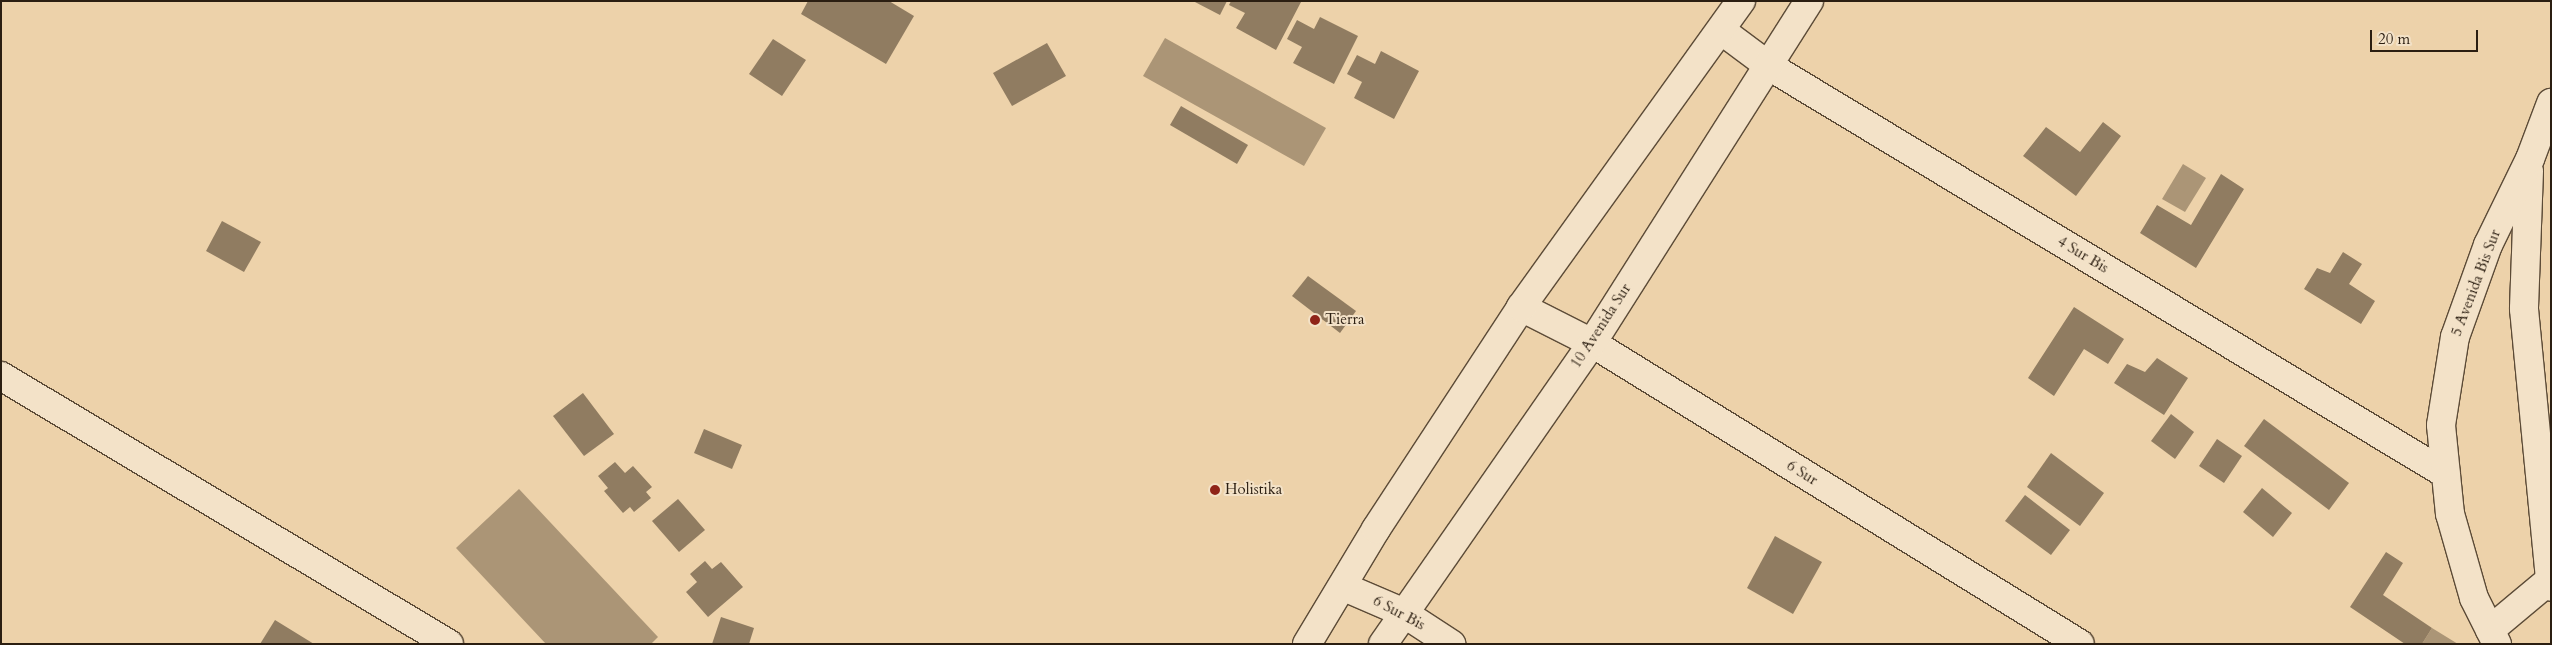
<!DOCTYPE html>
<style>
body{margin:0}
#map{position:relative;width:2552px;height:645px;overflow:hidden;background:#edd2aa;font-family:Cardo,serif}
div>[style]{position:absolute}
.water>*{inset:0;background:#ab9576}
.building>*{inset:0;background:#907c61}
.roads{filter:drop-shadow(1px 0 #5c4b37) drop-shadow(-1px 0 #5c4b37) drop-shadow(0 1px #5c4b37) drop-shadow(0 -1px #5c4b37)}
.street>*{height:28px;margin:-14px;padding:0 14px;transform-origin:14px;border-radius:14px;background:#f3e2c8}
.secondary>*{height:28px;margin:-14px;padding:0 14px;transform-origin:14px;border-radius:14px;background:#f3e2c8}
.dots>*{width:14px;height:14px;translate:-50% -50%;box-sizing:border-box;border:2px solid #f3e2c8;border-radius:50%}
span{translate:-50% -50%;white-space:nowrap;text-align:center;line-height:1.15;-webkit-text-stroke:4px #f3e2c8;paint-order:stroke}
.street-label{font-size:15px;color:#2b1e11}
.poi-label{font-size:15px;color:#2b1e11}
.left{translate:0 -50%;text-align:left}
.frame{position:absolute;inset:0;border:2px solid #2b1e11;pointer-events:none}
.scale{position:absolute;left:2370px;top:30px;width:108px;height:22px;box-sizing:border-box;border:2px solid #2b1e11;border-top:0;padding-left:6px;font-size:15px;line-height:18px;white-space:nowrap;color:#2b1e11;-webkit-text-stroke:4px #f3e2c8;paint-order:stroke}
</style>
<div id="map">
<div class="water">
<div style="clip-path:polygon(1165px 38px,1326px 128px,1304px 166px,1143px 76px)"></div>
<div style="clip-path:polygon(2183px 164px,2206px 178px,2185px 212px,2162px 199px)"></div>
<div style="clip-path:polygon(519px 489px,658px 637px,651px 644px,546px 644px,456px 548px)"></div>
<div style="clip-path:polygon(2432px 628px,2458px 644px,2422px 644px)"></div>
</div>
<div class="building">
<div style="clip-path:polygon(808px 1px,889px 1px,914px 16px,886px 64px,801px 14px)"></div>
<div style="clip-path:polygon(1193px 1px,1227px 1px,1220px 15px)"></div>
<div style="clip-path:polygon(1231px 1px,1300px 1px,1301px 2px,1276px 50px,1236px 28px,1245px 13px,1229px 5px)"></div>
<div style="clip-path:polygon(1320px 17px,1358px 36px,1334px 84px,1293px 63px,1302px 47px,1287px 39px,1297px 20px,1314px 29px)"></div>
<div style="clip-path:polygon(773px 39px,806px 60px,782px 96px,749px 74px)"></div>
<div style="clip-path:polygon(1047px 43px,1066px 76px,1012px 106px,993px 73px)"></div>
<div style="clip-path:polygon(1381px 51px,1419px 71px,1394px 119px,1354px 98px,1362px 82px,1347px 74px,1357px 55px,1375px 64px)"></div>
<div style="clip-path:polygon(1181px 106px,1248px 145px,1237px 164px,1170px 125px)"></div>
<div style="clip-path:polygon(2103px 122px,2121px 136px,2076px 196px,2023px 156px,2046px 127px,2080px 152px)"></div>
<div style="clip-path:polygon(2221px 174px,2244px 189px,2196px 268px,2140px 233px,2157px 205px,2191px 225px)"></div>
<div style="clip-path:polygon(222px 221px,261px 242px,244px 272px,206px 251px)"></div>
<div style="clip-path:polygon(2343px 252px,2362px 264px,2349px 284px,2375px 301px,2361px 324px,2304px 289px,2317px 268px,2330px 273px)"></div>
<div style="clip-path:polygon(1308px 276px,1356px 311px,1340px 333px,1292px 296px)"></div>
<div style="clip-path:polygon(2074px 307px,2124px 339px,2108px 364px,2084px 349px,2054px 396px,2028px 378px)"></div>
<div style="clip-path:polygon(2157px 358px,2188px 378px,2164px 415px,2114px 383px,2127px 364px,2145px 372px)"></div>
<div style="clip-path:polygon(583px 393px,614px 434px,584px 456px,553px 416px)"></div>
<div style="clip-path:polygon(2171px 414px,2194px 432px,2175px 459px,2151px 441px)"></div>
<div style="clip-path:polygon(2264px 419px,2349px 483px,2329px 510px,2244px 446px)"></div>
<div style="clip-path:polygon(704px 429px,742px 445px,732px 469px,694px 453px)"></div>
<div style="clip-path:polygon(2217px 439px,2242px 456px,2224px 483px,2199px 466px)"></div>
<div style="clip-path:polygon(2051px 453px,2104px 493px,2080px 526px,2027px 487px)"></div>
<div style="clip-path:polygon(615px 462px,625px 473px,633px 466px,652px 487px,646px 492px,651px 498px,634px 512px,630px 507px,623px 513px,604px 491px,608px 488px,598px 476px)"></div>
<div style="clip-path:polygon(2262px 488px,2292px 513px,2273px 537px,2243px 512px)"></div>
<div style="clip-path:polygon(2025px 495px,2070px 530px,2051px 555px,2005px 521px)"></div>
<div style="clip-path:polygon(678px 499px,705px 530px,679px 552px,652px 521px)"></div>
<div style="clip-path:polygon(1775px 536px,1822px 562px,1793px 614px,1747px 588px)"></div>
<div style="clip-path:polygon(2386px 552px,2403px 563px,2383px 595px,2432px 628px,2422px 644px,2405px 644px,2350px 607px)"></div>
<div style="clip-path:polygon(705px 561px,712px 569px,721px 562px,743px 587px,708px 617px,686px 592px,697px 582px,690px 574px)"></div>
<div style="clip-path:polygon(721px 617px,754px 628px,749px 644px,712px 644px)"></div>
<div style="clip-path:polygon(275px 620px,314px 644px,260px 644px)"></div>
</div>
<div class="roads">
<div class="street">
<div style="left:1722px;top:31px;width:59px;rotate:36.7deg"></div>
<div style="left:1769px;top:66px;width:790px;rotate:31.08deg"></div>
<div style="left:2529px;top:171px;width:138px;rotate:92.1deg"></div>
<div style="left:2524px;top:309px;width:279px;rotate:84.5deg"></div>
<div style="left:1521px;top:307px;width:80px;rotate:26.9deg"></div>
<div style="left:1592px;top:343px;width:573px;rotate:31.67deg"></div>
<div style="left:1px;top:376px;width:522px;rotate:30.89deg"></div>
<div style="left:1344px;top:587px;width:63px;rotate:23.3deg"></div>
<div style="left:1402px;top:612px;width:59px;rotate:33.1deg"></div>
<div style="left:2490px;top:630px;width:80px;rotate:-39.9deg"></div>
<div style="left:2497px;top:644px;width:51px;rotate:-116.6deg"></div>
<div style="left:2474px;top:598px;width:87px;rotate:-105.9deg"></div>
<div style="left:2450px;top:514px;width:89px;rotate:-95.8deg"></div>
<div style="left:2441px;top:425px;width:89px;rotate:-81deg"></div>
<div style="left:2455px;top:337px;width:98px;rotate:-70.3deg"></div>
<div style="left:2488px;top:245px;width:96px;rotate:-64deg"></div>
<div style="left:2530px;top:159px;width:60px;rotate:-69.4deg"></div>
</div>
<div class="secondary">
<div style="left:1307px;top:644px;width:134px;rotate:-59deg"></div>
<div style="left:1376px;top:529px;width:265px;rotate:-56.8deg"></div>
<div style="left:1521px;top:307px;width:377px;rotate:-54.3deg"></div>
<div style="left:1383px;top:644px;width:366px;rotate:-55.2deg"></div>
<div style="left:1592px;top:343px;width:405px;rotate:-57.6deg"></div>
</div>
</div>
<div class="dots">
<div style="left:1315px;top:320px;background:#8f2418"></div>
<div style="left:1215px;top:490px;background:#8f2418"></div>
</div>
<div class="street-label">
<span style="left:2083px;top:255px;rotate:31deg">4 Sur Bis</span>
<span style="left:2476px;top:283px;rotate:-69deg">5 Avenida Bis Sur</span>
<span style="left:1601px;top:326px;rotate:-57deg">10 Avenida Sur</span>
<span style="left:1802px;top:473px;rotate:32deg">6 Sur</span>
<span style="left:1399px;top:613px;rotate:28deg">6 Sur Bis</span>
</div>
<div class="poi-label">
<span class="left" style="left:1325px;top:320px">Tierra</span>
<span class="left" style="left:1225px;top:490px">Holistika</span>
</div>
<div class="frame"></div>
<div class="scale">20 m</div>
</div>
